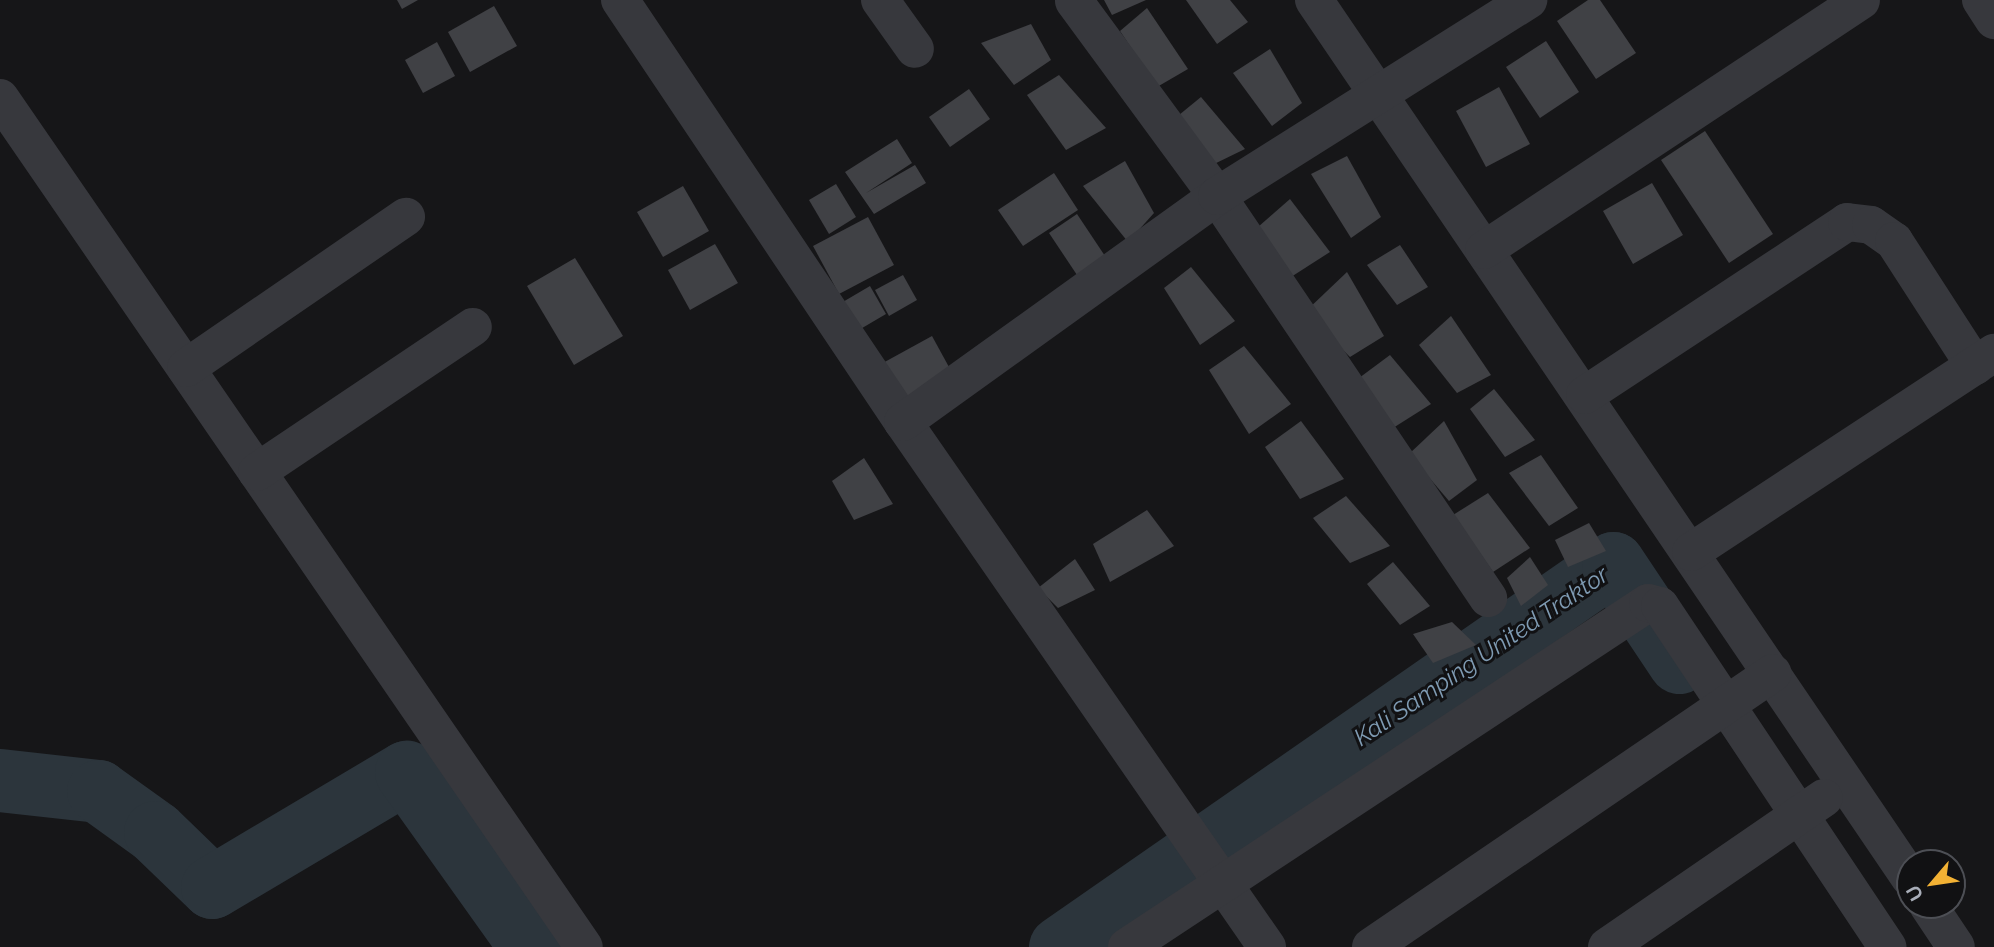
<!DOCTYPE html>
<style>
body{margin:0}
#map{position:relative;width:1994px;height:947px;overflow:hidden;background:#161618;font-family:Raleway,sans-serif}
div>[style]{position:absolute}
.river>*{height:63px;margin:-31.5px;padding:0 31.5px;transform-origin:31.5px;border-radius:31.5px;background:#2c353c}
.building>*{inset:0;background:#404145}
.minor>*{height:38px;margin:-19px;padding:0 19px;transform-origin:19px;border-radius:19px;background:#37383d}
span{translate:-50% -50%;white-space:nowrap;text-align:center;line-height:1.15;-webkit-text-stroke:6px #111113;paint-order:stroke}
.water-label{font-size:24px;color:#7f9bb3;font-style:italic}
.north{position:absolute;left:1896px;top:849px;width:70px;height:70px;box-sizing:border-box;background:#111113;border:2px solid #4d4f55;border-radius:50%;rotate:241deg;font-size:19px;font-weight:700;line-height:28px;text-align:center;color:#a8adb8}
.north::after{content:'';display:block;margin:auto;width:24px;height:32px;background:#f2b134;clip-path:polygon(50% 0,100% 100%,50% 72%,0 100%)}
</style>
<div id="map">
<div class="river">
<div style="left:0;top:780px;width:99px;rotate:6.4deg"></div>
<div style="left:98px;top:791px;width:70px;rotate:35.7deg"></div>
<div style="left:155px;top:832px;width:79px;rotate:44deg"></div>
<div style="left:212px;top:887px;width:226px;rotate:-30.7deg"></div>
<div style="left:406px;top:772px;width:215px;rotate:54.5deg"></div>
<div style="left:1060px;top:947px;width:673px;rotate:-34.78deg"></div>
<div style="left:1613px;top:563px;width:119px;rotate:56.3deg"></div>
</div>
<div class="building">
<div style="clip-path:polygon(397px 0,418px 0,402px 9px)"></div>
<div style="clip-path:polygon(1104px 0,1146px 0,1112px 15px)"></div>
<div style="clip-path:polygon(1186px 0,1230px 0,1248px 22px,1217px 44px)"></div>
<div style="clip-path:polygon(1588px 0,1600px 0,1636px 53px,1596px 79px,1557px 21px)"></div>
<div style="clip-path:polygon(494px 6px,517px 46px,470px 72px,448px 32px)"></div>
<div style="clip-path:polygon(1147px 8px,1188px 69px,1157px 87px,1120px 31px)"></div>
<div style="clip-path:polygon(1031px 24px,1051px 60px,1014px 85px,981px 43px)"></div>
<div style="clip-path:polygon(1546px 41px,1579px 92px,1540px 118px,1506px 67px)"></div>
<div style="clip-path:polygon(437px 42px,455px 76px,423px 93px,405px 60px)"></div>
<div style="clip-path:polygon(1270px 49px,1302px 103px,1272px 126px,1233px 73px)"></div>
<div style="clip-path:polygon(1059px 75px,1106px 128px,1066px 150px,1027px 95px)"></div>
<div style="clip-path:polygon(1499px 87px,1530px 144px,1486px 167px,1456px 111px)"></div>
<div style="clip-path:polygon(969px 89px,990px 119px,950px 147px,929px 117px)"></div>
<div style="clip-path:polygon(1201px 97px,1245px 149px,1210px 166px,1179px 115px)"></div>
<div style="clip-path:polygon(1705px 131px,1773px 234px,1729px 263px,1661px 160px)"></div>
<div style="clip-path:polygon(897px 139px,912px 163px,866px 193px,915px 165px,926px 183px,874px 214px,845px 172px)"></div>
<div style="clip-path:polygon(1347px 156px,1381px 217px,1351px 238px,1311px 174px)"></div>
<div style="clip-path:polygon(1125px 161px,1154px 213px,1128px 242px,1083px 186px)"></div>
<div style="clip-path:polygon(1054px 173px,1078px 210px,1023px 246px,998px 210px)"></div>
<div style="clip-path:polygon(1652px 183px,1683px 235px,1633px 264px,1603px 211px)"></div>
<div style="clip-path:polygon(836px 184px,856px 217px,829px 234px,809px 200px)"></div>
<div style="clip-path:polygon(683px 186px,709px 231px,663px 257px,637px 212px)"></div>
<div style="clip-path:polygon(1290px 199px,1330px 252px,1291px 277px,1258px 227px)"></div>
<div style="clip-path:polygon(1077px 214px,1105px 256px,1077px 275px,1049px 233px)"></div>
<div style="clip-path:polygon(868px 217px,894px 265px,839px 294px,813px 246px)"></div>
<div style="clip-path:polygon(715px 244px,738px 283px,690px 310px,668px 270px)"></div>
<div style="clip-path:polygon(1400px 245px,1428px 287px,1397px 305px,1367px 265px)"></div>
<div style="clip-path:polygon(575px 258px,623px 336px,574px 365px,527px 286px)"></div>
<div style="clip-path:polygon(1191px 267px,1235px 321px,1200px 345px,1164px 288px)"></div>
<div style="clip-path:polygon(1347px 272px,1384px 336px,1350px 357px,1305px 312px)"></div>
<div style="clip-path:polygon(903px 275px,917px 300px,889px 316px,875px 290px)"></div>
<div style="clip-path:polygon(870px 286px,886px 314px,852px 334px,836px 306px)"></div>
<div style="clip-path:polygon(1451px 316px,1491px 375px,1457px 393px,1419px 345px)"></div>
<div style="clip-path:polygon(932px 336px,955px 378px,904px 406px,881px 364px)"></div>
<div style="clip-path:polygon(1244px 346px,1291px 404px,1249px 434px,1209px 370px)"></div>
<div style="clip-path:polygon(1390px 355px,1431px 404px,1393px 428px,1355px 381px)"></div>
<div style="clip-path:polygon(1494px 389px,1535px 440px,1505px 457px,1470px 409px)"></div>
<div style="clip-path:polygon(1301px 421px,1344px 479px,1300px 499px,1265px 447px)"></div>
<div style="clip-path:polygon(1444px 421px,1477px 480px,1449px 501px,1409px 454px)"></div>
<div style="clip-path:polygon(1541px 455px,1578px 508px,1549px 526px,1509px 473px)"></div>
<div style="clip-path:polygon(864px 458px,893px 504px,854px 520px,832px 481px)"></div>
<div style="clip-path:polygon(1488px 493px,1530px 548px,1493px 572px,1453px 515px)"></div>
<div style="clip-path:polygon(1346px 496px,1390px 546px,1350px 563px,1313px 518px)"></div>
<div style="clip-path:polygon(1147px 510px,1174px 546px,1110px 582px,1093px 544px)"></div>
<div style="clip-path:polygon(1589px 523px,1606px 551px,1568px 567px,1555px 540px)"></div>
<div style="clip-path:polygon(1530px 557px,1548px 585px,1521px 606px,1507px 578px)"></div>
<div style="clip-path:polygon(1075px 559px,1095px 590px,1058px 608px,1038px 588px)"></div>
<div style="clip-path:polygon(1393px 562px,1430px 606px,1400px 625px,1367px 584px)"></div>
<div style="clip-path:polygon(1452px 622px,1476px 645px,1433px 663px,1413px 634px)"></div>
</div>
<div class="minor">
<div style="left:620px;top:0;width:508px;rotate:56.15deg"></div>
<div style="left:903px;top:422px;width:639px;rotate:55.27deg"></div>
<div style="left:880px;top:0;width:60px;rotate:54.5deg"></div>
<div style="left:1314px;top:0;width:1061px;rotate:55.83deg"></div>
<div style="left:1981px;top:0;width:24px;rotate:57deg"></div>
<div style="left:1074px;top:1px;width:242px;rotate:53.7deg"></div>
<div style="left:1217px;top:196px;width:485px;rotate:56deg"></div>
<div style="left:0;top:98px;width:1030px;rotate:55.48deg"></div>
<div style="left:1484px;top:250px;width:452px;rotate:-33.5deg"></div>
<div style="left:186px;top:368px;width:267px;rotate:-34.5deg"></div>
<div style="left:1585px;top:395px;width:314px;rotate:-33.4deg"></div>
<div style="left:1847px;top:222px;width:24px;rotate:7deg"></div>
<div style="left:1871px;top:225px;width:28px;rotate:35deg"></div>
<div style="left:1894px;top:241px;width:149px;rotate:57.1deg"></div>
<div style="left:903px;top:422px;width:387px;rotate:-35.7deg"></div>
<div style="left:1217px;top:196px;width:368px;rotate:-32.2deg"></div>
<div style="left:257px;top:472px;width:260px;rotate:-33.9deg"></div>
<div style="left:1691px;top:552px;width:363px;rotate:-33.3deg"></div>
<div style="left:1928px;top:905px;width:50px;rotate:56.3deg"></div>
<div style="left:1127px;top:947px;width:624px;rotate:-33.44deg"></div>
<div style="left:1648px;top:603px;width:12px;rotate:14deg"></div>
<div style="left:1660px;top:606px;width:410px;rotate:56.3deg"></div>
<div style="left:1371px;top:947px;width:486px;rotate:-34.3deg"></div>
<div style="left:1607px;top:947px;width:263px;rotate:-34.5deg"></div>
</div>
<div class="water-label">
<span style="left:1481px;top:656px;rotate:-34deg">Kali Samping United Traktor</span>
</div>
<div class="north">U</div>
</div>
